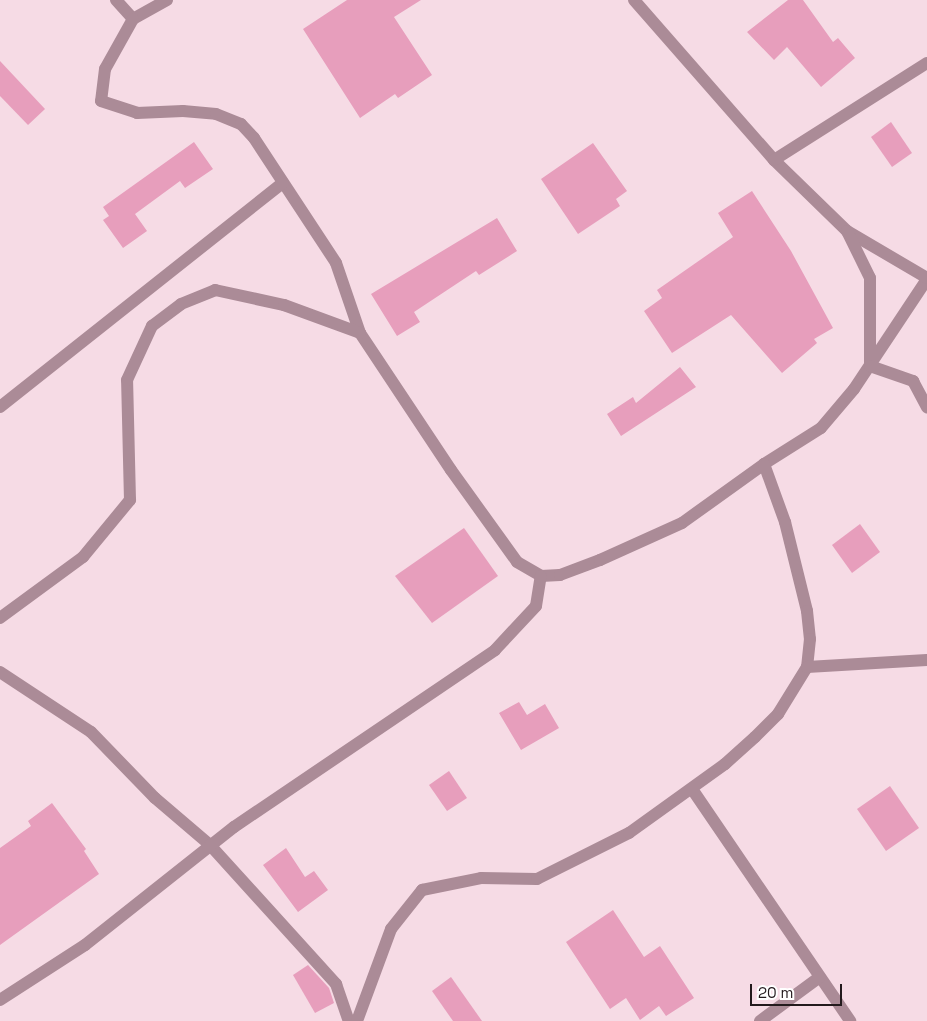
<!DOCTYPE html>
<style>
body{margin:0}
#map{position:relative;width:927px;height:1021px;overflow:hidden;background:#f6dbe5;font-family:"Space Grotesk",sans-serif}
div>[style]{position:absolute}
.building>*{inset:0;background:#e79ebc}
.minor>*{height:12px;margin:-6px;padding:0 6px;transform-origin:6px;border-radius:6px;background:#ab8b97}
span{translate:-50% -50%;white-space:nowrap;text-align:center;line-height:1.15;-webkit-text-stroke:4px #fff;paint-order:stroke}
.scale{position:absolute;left:750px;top:984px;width:92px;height:22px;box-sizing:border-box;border:2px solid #231a1d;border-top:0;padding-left:6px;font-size:15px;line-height:18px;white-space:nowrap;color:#231a1d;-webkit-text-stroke:4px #fff;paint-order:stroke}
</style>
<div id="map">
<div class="building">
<div style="clip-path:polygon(347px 0,421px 0,394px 17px,432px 75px,398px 98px,395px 94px,360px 118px,303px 29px)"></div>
<div style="clip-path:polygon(788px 0,803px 0,833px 42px,838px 38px,855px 58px,821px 87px,787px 47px,774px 60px,747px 32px)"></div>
<div style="clip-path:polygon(0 61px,45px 109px,28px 125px,0 96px)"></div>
<div style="clip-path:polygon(891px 122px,912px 153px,892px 167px,871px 137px)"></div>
<div style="clip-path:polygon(194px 142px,213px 169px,185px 188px,180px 181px,135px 214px,147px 231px,123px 248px,103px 220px,109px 216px,103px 207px)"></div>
<div style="clip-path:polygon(593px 143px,627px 191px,616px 199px,620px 206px,578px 234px,541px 179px)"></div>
<div style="clip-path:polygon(752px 191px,791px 251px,833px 328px,814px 339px,817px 343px,782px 373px,731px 315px,672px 353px,644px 311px,662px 298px,657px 290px,733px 237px,718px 213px)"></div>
<div style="clip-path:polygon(497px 218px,517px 251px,479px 275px,476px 271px,414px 312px,420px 322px,397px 336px,371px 294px)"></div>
<div style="clip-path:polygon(680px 367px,696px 387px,621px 436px,607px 414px,633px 397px,636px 403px)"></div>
<div style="clip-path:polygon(860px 524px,880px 552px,852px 573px,832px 545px)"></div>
<div style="clip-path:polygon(464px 528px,498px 576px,432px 623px,395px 576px)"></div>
<div style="clip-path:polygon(519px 702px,527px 715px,545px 704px,559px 728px,521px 750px,499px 713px)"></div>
<div style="clip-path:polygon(449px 771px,467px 798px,447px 811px,429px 785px)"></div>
<div style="clip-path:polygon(890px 786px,919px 828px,886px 851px,857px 809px)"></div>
<div style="clip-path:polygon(52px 803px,86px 849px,84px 851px,99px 874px,0 945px,0 848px,31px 826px,28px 821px)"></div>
<div style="clip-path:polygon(286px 848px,305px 877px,314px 871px,328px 890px,298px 912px,263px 865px)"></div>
<div style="clip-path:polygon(613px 910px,644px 957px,660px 946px,694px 998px,666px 1016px,659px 1006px,640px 1020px,626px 998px,610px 1009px,566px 942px)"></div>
<div style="clip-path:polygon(308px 965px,329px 988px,334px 1003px,315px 1013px,293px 975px)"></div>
<div style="clip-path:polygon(451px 977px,482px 1021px,453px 1021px,432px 991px)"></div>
</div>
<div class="minor">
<div style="left:116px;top:0;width:25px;rotate:48deg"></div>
<div style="left:167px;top:0;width:39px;rotate:151deg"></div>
<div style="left:133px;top:19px;width:57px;rotate:119.2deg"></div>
<div style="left:105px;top:69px;width:32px;rotate:97deg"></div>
<div style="left:101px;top:101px;width:38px;rotate:18deg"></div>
<div style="left:137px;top:113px;width:46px;rotate:-2.5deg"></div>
<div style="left:183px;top:111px;width:33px;rotate:5deg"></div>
<div style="left:216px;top:114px;width:27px;rotate:22deg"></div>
<div style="left:241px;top:124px;width:19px;rotate:47deg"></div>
<div style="left:254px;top:138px;width:149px;rotate:56.7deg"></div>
<div style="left:336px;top:263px;width:74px;rotate:71.1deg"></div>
<div style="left:360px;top:333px;width:164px;rotate:56.4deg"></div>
<div style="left:451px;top:470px;width:113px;rotate:54.3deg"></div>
<div style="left:517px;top:562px;width:28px;rotate:30deg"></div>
<div style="left:541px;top:576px;width:19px;rotate:-3deg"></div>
<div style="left:560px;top:575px;width:43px;rotate:-20.6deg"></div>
<div style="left:600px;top:560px;width:90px;rotate:-24.3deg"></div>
<div style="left:682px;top:523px;width:101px;rotate:-35.7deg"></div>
<div style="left:764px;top:464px;width:67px;rotate:-32.3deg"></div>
<div style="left:821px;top:428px;width:51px;rotate:-49.8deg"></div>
<div style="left:854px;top:389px;width:132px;rotate:-56.4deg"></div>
<div style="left:634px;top:0;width:213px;rotate:48.8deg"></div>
<div style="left:774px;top:160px;width:102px;rotate:44.2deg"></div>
<div style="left:847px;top:231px;width:93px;rotate:30.4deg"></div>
<div style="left:774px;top:160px;width:181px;rotate:-32.4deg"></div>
<div style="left:847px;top:231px;width:52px;rotate:63.9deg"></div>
<div style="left:870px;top:278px;width:88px;rotate:90deg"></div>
<div style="left:870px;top:366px;width:46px;rotate:19.2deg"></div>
<div style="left:913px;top:381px;width:30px;rotate:62deg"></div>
<div style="left:0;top:407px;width:361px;rotate:-38.4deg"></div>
<div style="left:764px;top:464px;width:62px;rotate:70.1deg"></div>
<div style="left:785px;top:522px;width:92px;rotate:76.1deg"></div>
<div style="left:807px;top:611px;width:28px;rotate:84deg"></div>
<div style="left:810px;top:639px;width:28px;rotate:96deg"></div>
<div style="left:0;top:618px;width:103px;rotate:-36.3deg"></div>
<div style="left:83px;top:557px;width:74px;rotate:-50.5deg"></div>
<div style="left:130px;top:500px;width:120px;rotate:-91.4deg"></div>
<div style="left:127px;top:380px;width:60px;rotate:-65.2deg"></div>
<div style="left:152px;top:326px;width:36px;rotate:-37deg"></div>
<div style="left:181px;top:304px;width:37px;rotate:-22deg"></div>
<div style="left:215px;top:290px;width:71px;rotate:12.3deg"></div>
<div style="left:284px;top:305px;width:81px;rotate:20.2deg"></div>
<div style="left:0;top:672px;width:109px;rotate:33.4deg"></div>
<div style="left:91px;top:732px;width:92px;rotate:45.9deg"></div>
<div style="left:155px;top:798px;width:72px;rotate:40.5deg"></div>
<div style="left:210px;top:845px;width:188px;rotate:47.8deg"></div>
<div style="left:336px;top:984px;width:39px;rotate:71deg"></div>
<div style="left:692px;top:789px;width:281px;rotate:55.7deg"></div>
<div style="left:0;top:1000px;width:101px;rotate:-32.9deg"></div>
<div style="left:85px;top:945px;width:190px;rotate:-38.4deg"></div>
<div style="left:234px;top:827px;width:315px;rotate:-34.1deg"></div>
<div style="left:495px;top:650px;width:60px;rotate:-47deg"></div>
<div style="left:536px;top:606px;width:30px;rotate:-81deg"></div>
<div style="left:357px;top:1021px;width:98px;rotate:-69.7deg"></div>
<div style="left:391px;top:929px;width:50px;rotate:-51.5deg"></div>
<div style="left:422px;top:890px;width:60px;rotate:-11.5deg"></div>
<div style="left:481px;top:878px;width:56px;rotate:1deg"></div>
<div style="left:537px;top:879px;width:103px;rotate:-26.6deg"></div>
<div style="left:629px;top:833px;width:118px;rotate:-35.7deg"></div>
<div style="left:725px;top:764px;width:40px;rotate:-42deg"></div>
<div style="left:755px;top:737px;width:33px;rotate:-45deg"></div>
<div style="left:778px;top:714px;width:55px;rotate:-58.3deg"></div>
<div style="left:807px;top:667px;width:120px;rotate:-3.3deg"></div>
<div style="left:760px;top:1021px;width:74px;rotate:-36.3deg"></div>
</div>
<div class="scale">20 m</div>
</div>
